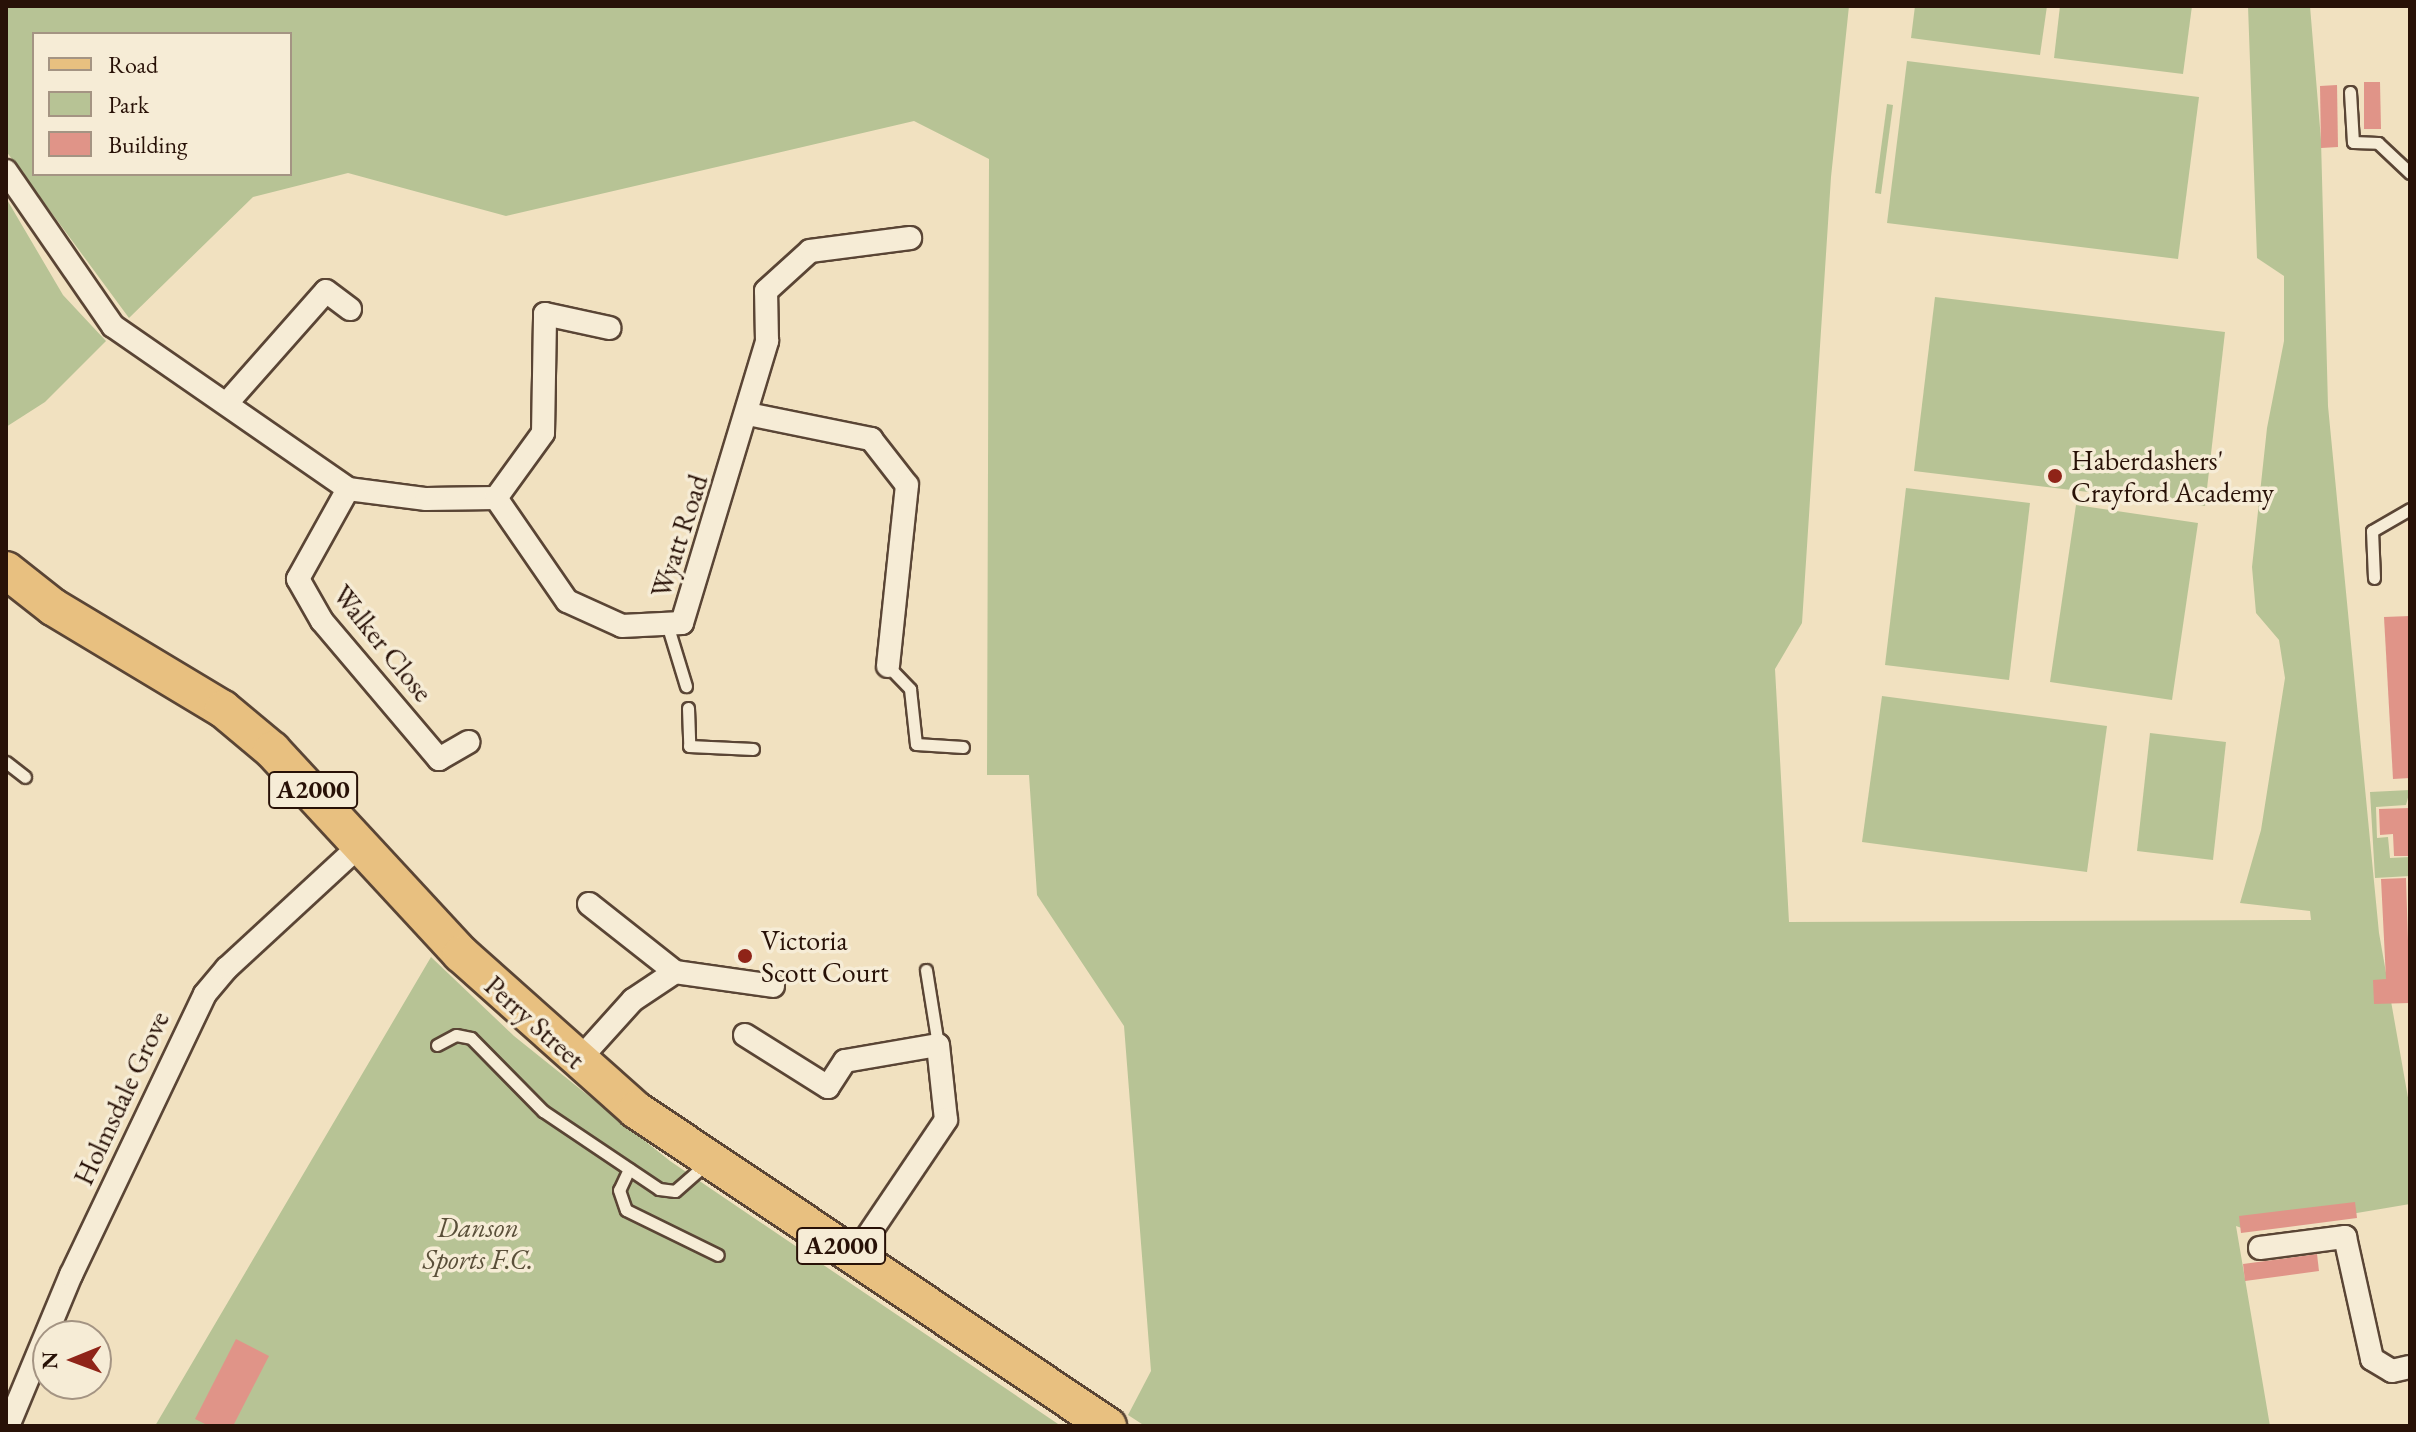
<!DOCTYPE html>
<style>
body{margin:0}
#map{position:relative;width:2416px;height:1432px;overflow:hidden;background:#f1e1c0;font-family:"EB Garamond",serif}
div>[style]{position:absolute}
.green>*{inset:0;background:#b7c395}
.building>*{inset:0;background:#e09488}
.roads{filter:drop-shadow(2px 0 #5a4535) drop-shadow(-2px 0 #5a4535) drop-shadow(0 2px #5a4535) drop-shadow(0 -2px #5a4535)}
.lane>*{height:11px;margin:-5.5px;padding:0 5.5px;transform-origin:5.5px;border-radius:5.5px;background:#f6ecd6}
.street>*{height:22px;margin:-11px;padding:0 11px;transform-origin:11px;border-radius:11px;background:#f6ecd6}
.primary>*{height:36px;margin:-18px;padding:0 18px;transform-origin:18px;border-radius:18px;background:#e8c080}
.dots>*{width:22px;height:22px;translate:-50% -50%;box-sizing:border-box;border:4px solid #f6ecd6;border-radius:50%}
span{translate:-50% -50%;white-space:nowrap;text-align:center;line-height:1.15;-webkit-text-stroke:7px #f6ecd6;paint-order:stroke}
.shield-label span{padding:2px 6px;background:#f6ecd6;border:2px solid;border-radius:6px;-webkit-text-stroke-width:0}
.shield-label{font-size:26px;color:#281107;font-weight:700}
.poi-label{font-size:28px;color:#281107}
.left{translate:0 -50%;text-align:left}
.street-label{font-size:28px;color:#281107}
.park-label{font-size:28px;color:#5a4f39;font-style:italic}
.frame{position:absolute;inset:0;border:8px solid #281107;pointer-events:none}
.legend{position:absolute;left:32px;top:32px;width:260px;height:144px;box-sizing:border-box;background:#f6ecd6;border:2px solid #a49483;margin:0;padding:10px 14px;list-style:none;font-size:24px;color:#281107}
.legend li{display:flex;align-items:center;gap:16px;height:40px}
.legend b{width:40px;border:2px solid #a49483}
.north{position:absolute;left:32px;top:1320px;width:80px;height:80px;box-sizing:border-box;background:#f6ecd6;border:2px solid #a49483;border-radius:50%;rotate:269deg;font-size:22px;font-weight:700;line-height:32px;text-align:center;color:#281107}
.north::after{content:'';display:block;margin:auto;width:28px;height:36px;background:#8f2418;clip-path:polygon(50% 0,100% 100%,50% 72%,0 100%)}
</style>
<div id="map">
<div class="green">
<div style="clip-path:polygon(evenodd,6px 6px,1849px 6px,1831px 177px,1802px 623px,1775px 669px,1789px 922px,2311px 920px,2310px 911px,2240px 903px,2261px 830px,2285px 678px,2279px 640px,2256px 613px,2252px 567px,2267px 428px,2284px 341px,2284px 276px,2257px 258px,2248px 6px,2310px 6px,2321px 140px,2328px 406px,2379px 933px,2410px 1109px,2410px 1204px,2250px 1231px,2236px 1226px,2270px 1426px,1145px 1426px,1128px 1415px,1151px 1371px,1124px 1026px,1037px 895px,1029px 775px,987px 775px,989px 159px,914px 121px,506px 216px,348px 173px,253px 197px,129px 318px,6px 151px,6px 6px,34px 34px,290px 34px,290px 174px,34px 174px,34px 34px)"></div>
<div style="clip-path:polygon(1915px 6px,2047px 6px,2040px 55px,1911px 38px)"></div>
<div style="clip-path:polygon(2060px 6px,2192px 6px,2183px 74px,2054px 58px)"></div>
<div style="clip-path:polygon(1907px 61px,2199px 97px,2178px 259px,1887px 223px)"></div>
<div style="clip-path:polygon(1887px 104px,1893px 105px,1881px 194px,1875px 193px)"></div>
<div style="clip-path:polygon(6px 198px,63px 295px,106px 341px,45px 402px,6px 427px)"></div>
<div style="clip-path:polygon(1935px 297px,2225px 332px,2205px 506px,1914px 471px)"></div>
<div style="clip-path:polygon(1906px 488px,2030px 503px,2009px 680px,1885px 665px)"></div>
<div style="clip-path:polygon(2076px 505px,2198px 523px,2172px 700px,2050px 682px)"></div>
<div style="clip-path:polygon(1882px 696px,2107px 726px,2087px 872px,1862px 842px)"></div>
<div style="clip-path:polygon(2150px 733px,2226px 742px,2213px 860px,2137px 851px)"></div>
<div style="clip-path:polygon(2410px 790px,2406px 805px,2376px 807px,2377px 838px,2388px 837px,2390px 858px,2410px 857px,2410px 876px,2375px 878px,2370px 792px)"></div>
<div style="clip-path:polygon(431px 957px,514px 1036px,670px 1161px,1061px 1426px,155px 1426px)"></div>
</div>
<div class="building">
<div style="clip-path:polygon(2364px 82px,2380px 82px,2381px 129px,2364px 129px)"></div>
<div style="clip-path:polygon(2337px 85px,2338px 147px,2321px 148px,2320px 86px)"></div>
<div style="clip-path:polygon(2410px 616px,2410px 778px,2393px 779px,2384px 617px)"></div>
<div style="clip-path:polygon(2410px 808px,2410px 856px,2394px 856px,2393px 834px,2380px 835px,2379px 809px)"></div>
<div style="clip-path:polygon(2406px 878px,2410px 1003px,2374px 1004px,2373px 980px,2386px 979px,2381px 879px)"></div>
<div style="clip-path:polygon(2355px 1202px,2357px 1218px,2241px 1233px,2239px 1216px)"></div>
<div style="clip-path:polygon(2317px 1254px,2319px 1271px,2245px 1281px,2243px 1264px)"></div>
<div style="clip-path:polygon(236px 1339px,269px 1356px,233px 1426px,209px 1426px,195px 1419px)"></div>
</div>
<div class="roads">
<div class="lane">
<div style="left:2350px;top:92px;width:50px;rotate:86.6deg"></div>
<div style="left:2353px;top:142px;width:25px;rotate:2deg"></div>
<div style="left:2378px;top:143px;width:44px;rotate:43.2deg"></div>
<div style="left:2374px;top:578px;width:47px;rotate:-92.4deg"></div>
<div style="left:2372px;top:531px;width:44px;rotate:-30.1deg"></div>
<div style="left:667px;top:624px;width:65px;rotate:73deg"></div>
<div style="left:888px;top:666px;width:32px;rotate:46deg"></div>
<div style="left:910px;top:689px;width:55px;rotate:83.8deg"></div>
<div style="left:916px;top:744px;width:47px;rotate:3.7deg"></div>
<div style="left:688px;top:708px;width:38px;rotate:88deg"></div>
<div style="left:689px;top:746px;width:64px;rotate:2.7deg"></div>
<div style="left:6px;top:762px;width:24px;rotate:38deg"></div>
<div style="left:926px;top:970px;width:76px;rotate:80.9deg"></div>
<div style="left:437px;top:1045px;width:21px;rotate:-28deg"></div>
<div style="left:456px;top:1035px;width:15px;rotate:11deg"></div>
<div style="left:471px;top:1038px;width:103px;rotate:45.4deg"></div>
<div style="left:543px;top:1111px;width:140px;rotate:33.9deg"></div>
<div style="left:659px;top:1189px;width:16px;rotate:7deg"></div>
<div style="left:675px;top:1191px;width:43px;rotate:-41.2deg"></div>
<div style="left:629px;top:1169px;width:23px;rotate:115deg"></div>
<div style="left:619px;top:1190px;width:21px;rotate:71deg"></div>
<div style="left:626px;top:1210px;width:102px;rotate:26.1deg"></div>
</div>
<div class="street">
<div style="left:6px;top:171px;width:188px;rotate:55.4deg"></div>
<div style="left:113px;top:326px;width:286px;rotate:34.7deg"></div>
<div style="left:348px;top:489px;width:79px;rotate:7.3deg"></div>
<div style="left:426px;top:499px;width:70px;rotate:-0.8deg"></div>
<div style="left:496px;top:498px;width:125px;rotate:55.4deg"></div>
<div style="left:567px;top:601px;width:60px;rotate:24.4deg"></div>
<div style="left:622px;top:626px;width:60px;rotate:-2.9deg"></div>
<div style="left:682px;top:623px;width:295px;rotate:-73.2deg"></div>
<div style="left:767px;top:341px;width:50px;rotate:-91.1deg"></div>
<div style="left:766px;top:291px;width:59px;rotate:-42.3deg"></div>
<div style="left:810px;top:251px;width:101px;rotate:-7.4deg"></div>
<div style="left:227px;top:403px;width:149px;rotate:-48.5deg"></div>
<div style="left:326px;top:291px;width:30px;rotate:37deg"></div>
<div style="left:748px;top:414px;width:126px;rotate:11.5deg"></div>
<div style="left:871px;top:439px;width:58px;rotate:52deg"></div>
<div style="left:907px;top:485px;width:182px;rotate:96deg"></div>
<div style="left:348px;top:489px;width:103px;rotate:119.1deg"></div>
<div style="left:298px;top:579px;width:48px;rotate:60.3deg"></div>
<div style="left:322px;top:621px;width:181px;rotate:49.7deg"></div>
<div style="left:439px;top:759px;width:34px;rotate:-30deg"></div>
<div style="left:496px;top:498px;width:80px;rotate:-54.1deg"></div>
<div style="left:543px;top:433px;width:119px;rotate:-89deg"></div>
<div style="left:545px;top:314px;width:66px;rotate:12.2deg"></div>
<div style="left:589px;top:904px;width:110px;rotate:38.3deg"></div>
<div style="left:675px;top:972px;width:99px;rotate:8.1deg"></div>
<div style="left:745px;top:1035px;width:98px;rotate:32.1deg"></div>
<div style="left:828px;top:1087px;width:31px;rotate:-57deg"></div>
<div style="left:845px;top:1061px;width:94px;rotate:-9.8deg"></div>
<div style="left:938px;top:1045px;width:75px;rotate:83.9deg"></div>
<div style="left:946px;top:1120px;width:163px;rotate:124deg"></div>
<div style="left:578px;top:1061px;width:82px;rotate:-48deg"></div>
<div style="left:633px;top:1000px;width:50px;rotate:-33.7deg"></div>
<div style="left:2260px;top:1248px;width:86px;rotate:-7.4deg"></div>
<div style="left:2345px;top:1237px;width:125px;rotate:77.5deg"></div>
<div style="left:2372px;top:1359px;width:23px;rotate:31deg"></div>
<div style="left:2392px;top:1371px;width:18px;rotate:-13deg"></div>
<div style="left:8px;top:1426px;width:164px;rotate:-67.4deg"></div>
<div style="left:71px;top:1275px;width:311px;rotate:-64.5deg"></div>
<div style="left:205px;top:994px;width:34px;rotate:-50deg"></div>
<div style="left:227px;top:968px;width:180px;rotate:-42.7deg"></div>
</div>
<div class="primary">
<div style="left:6px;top:570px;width:60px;rotate:38.2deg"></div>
<div style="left:53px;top:607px;width:198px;rotate:31deg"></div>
<div style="left:223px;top:709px;width:64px;rotate:39.9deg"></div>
<div style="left:272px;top:750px;width:278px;rotate:47.2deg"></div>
<div style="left:461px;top:954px;width:234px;rotate:41.7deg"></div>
<div style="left:636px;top:1110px;width:568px;rotate:33.8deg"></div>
</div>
</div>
<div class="dots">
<div style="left:2055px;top:476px;background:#8f2418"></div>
<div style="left:745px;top:956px;background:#8f2418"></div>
</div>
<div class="shield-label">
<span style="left:313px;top:790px">A2000</span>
<span style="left:841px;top:1246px">A2000</span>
</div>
<div class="poi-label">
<span class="left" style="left:2071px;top:476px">Haberdashers'<br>Crayford Academy</span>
<span class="left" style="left:761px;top:956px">Victoria<br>Scott Court</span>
</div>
<div class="street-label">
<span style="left:679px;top:536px;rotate:-72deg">Wyatt Road</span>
<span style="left:383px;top:643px;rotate:51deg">Walker Close</span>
<span style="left:535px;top:1022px;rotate:42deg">Perry Street</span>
<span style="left:121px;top:1098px;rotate:-65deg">Holmsdale Grove</span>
</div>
<div class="park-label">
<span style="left:478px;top:1243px">Danson<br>Sports F.C.</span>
</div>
<div class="frame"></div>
<ul class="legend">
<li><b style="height:10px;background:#e8c080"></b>Road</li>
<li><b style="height:22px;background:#b7c395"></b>Park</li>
<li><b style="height:22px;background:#e09488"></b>Building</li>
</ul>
<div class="north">N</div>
</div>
